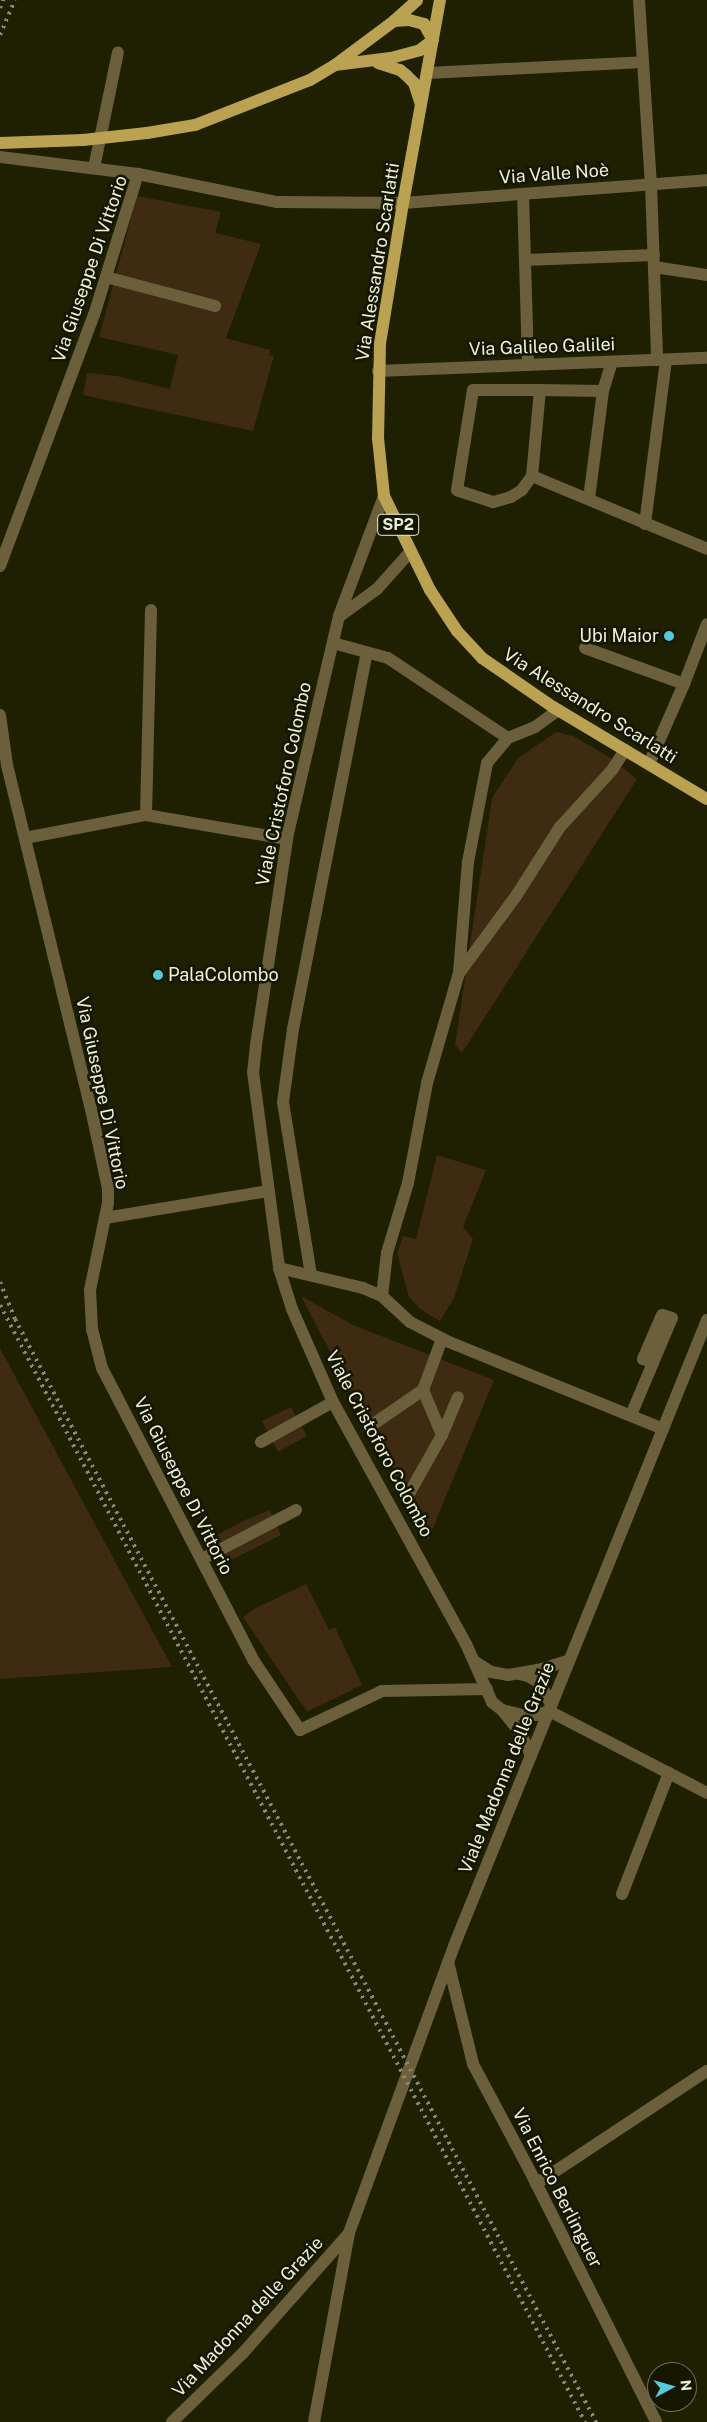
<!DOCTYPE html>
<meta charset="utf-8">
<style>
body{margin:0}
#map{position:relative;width:707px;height:2422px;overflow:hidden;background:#1e2001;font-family:"Public Sans",sans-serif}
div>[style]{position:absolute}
.green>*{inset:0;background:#3e2b11}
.minor>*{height:12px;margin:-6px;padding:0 6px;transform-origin:6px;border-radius:6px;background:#6b603b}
.major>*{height:12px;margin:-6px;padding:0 6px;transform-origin:6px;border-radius:6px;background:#baa252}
.rail>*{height:4px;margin-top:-2px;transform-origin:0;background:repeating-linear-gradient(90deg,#878970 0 2.5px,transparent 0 7.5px)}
.major-bridge>*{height:12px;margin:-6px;padding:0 6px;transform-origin:6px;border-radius:6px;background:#baa252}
.dots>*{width:14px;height:14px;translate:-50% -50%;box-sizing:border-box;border:2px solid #151600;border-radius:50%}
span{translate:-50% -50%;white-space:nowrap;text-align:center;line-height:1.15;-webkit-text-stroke:5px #151600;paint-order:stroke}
.shield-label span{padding:1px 4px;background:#151600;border:1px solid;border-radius:4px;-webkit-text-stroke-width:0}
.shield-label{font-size:16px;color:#edf0dd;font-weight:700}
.street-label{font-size:18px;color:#edf0dd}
.poi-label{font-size:18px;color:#edf0dd}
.right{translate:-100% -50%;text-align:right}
.left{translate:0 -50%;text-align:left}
.north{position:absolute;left:647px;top:2362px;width:50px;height:50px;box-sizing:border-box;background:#151600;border:1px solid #6b6d58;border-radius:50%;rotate:84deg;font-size:14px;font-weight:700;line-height:20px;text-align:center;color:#edf0dd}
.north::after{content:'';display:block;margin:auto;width:18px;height:22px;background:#54cadc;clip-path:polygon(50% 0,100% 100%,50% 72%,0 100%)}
</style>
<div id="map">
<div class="green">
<div style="clip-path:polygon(137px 196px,221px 212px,215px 233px,261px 244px,226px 338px,270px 350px,269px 355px,274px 356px,253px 431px,83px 395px,87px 373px,117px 376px,170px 389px,178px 355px,99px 337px)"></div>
<div style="clip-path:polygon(556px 732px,573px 736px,609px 757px,637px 779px,462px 1053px,455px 1045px,492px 798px,518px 758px)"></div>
<div style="clip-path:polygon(437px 1155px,486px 1170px,463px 1227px,473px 1239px,454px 1298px,440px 1321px,420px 1309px,409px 1297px,397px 1253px,403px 1236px,416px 1239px)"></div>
<div style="clip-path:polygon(301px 1296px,353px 1325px,494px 1380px,428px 1540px)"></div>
<div style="clip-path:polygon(0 1348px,172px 1667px,0 1679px)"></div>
<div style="clip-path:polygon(291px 1407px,307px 1436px,278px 1452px,262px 1421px)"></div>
<div style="clip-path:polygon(270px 1510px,281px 1535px,217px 1567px,205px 1541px,245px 1520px)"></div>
<div style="clip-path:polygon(306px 1584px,329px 1630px,335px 1627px,362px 1685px,307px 1712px,243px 1617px,254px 1609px)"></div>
</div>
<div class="minor">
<div style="left:639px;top:0;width:184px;rotate:86.3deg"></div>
<div style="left:651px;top:184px;width:176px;rotate:88deg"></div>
<div style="left:428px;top:73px;width:215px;rotate:-2.9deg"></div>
<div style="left:0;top:157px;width:139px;rotate:7deg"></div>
<div style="left:94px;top:168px;width:118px;rotate:-78.3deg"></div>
<div style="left:523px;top:194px;width:171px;rotate:88.3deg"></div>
<div style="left:525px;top:260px;width:129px;rotate:-2.2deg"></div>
<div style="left:654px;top:267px;width:54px;rotate:8.6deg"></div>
<div style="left:106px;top:277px;width:113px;rotate:14.9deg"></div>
<div style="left:378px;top:371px;width:329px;rotate:-2.3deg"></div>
<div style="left:473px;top:390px;width:67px"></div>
<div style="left:540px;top:390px;width:86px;rotate:95.3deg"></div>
<div style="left:532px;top:476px;width:17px;rotate:126deg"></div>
<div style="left:522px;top:490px;width:13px;rotate:148deg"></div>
<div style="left:511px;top:497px;width:19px;rotate:164deg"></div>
<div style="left:493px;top:502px;width:38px;rotate:-162deg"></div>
<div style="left:457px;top:490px;width:101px;rotate:-80.9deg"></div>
<div style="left:540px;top:390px;width:63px;rotate:0.9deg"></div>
<div style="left:603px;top:391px;width:109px;rotate:97.4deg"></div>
<div style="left:603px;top:391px;width:30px;rotate:-73deg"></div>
<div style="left:532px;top:476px;width:190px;rotate:22.6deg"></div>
<div style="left:384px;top:496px;width:128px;rotate:110.6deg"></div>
<div style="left:339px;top:616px;width:223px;rotate:103.2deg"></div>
<div style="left:288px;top:833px;width:214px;rotate:98.6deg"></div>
<div style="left:256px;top:1045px;width:27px;rotate:96deg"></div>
<div style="left:253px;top:1072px;width:198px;rotate:82.4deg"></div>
<div style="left:279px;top:1268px;width:43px;rotate:72.4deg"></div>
<div style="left:292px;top:1309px;width:102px;rotate:66.2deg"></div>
<div style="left:333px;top:1402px;width:276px;rotate:61.2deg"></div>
<div style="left:466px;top:1644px;width:64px;rotate:65.9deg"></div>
<div style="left:492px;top:1702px;width:13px;rotate:39deg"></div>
<div style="left:502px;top:1710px;width:21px;rotate:14deg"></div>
<div style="left:522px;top:1715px;width:16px"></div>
<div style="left:538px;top:1715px;width:12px;rotate:-20deg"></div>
<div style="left:549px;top:1711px;width:178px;rotate:27.4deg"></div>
<div style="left:645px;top:524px;width:165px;rotate:-82.7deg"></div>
<div style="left:0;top:566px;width:268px;rotate:-69.5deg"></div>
<div style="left:94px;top:315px;width:148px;rotate:-72.7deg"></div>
<div style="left:138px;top:174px;width:142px;rotate:11.4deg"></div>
<div style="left:277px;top:202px;width:126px;rotate:0.5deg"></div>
<div style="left:403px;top:203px;width:305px;rotate:-4.3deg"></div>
<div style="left:340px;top:616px;width:46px;rotate:-36.1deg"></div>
<div style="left:377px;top:589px;width:51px;rotate:-48.2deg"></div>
<div style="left:333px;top:643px;width:57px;rotate:15.3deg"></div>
<div style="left:388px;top:658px;width:144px;rotate:33.7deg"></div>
<div style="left:508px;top:738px;width:29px;rotate:-22deg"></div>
<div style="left:535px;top:727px;width:29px;rotate:-36deg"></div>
<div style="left:585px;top:648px;width:105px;rotate:20deg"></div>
<div style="left:0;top:715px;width:50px;rotate:82deg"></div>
<div style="left:7px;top:765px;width:354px;rotate:76.3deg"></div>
<div style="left:91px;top:1109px;width:81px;rotate:77.9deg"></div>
<div style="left:108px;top:1188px;width:15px;rotate:90deg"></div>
<div style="left:108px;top:1203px;width:89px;rotate:101.7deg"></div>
<div style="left:90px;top:1290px;width:39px;rotate:87deg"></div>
<div style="left:92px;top:1329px;width:40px;rotate:75.6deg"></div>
<div style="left:102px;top:1368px;width:330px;rotate:62.6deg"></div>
<div style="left:254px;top:1661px;width:83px;rotate:56.3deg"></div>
<div style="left:300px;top:1730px;width:91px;rotate:-25.4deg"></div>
<div style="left:382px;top:1691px;width:105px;rotate:-1.1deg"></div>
<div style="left:649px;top:764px;width:87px;rotate:-66.4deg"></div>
<div style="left:684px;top:684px;width:64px;rotate:-69deg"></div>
<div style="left:146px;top:815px;width:205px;rotate:-88.6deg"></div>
<div style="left:25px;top:838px;width:123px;rotate:-10.8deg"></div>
<div style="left:146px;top:815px;width:143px;rotate:9.7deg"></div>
<div style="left:460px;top:972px;width:94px;rotate:-53.6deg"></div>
<div style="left:516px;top:896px;width:82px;rotate:-57.5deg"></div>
<div style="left:560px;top:827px;width:77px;rotate:-47.6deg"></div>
<div style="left:612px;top:770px;width:24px;rotate:-57deg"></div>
<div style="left:105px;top:1218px;width:165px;rotate:-9.4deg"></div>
<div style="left:279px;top:1268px;width:86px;rotate:13.4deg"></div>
<div style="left:363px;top:1288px;width:21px;rotate:23deg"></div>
<div style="left:382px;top:1296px;width:38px;rotate:43deg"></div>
<div style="left:410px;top:1322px;width:44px;rotate:27.1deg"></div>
<div style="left:449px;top:1342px;width:231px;rotate:22.1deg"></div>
<div style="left:311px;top:1275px;width:175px;rotate:-99.2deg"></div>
<div style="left:283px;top:1102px;width:74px;rotate:-82.2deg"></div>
<div style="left:293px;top:1029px;width:383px;rotate:-78.9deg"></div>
<div style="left:382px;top:1296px;width:43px;rotate:-83.4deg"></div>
<div style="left:387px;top:1253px;width:73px;rotate:-73.3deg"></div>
<div style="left:408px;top:1183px;width:102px;rotate:-79.2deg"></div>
<div style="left:427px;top:1083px;width:115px;rotate:-73.8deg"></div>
<div style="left:459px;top:973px;width:111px;rotate:-85.4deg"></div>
<div style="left:468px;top:862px;width:101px;rotate:-79.1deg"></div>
<div style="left:487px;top:763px;width:33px;rotate:-50deg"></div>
<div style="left:631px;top:1415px;width:105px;rotate:-67.1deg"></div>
<div style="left:672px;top:1318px;width:10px;rotate:-163deg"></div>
<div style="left:662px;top:1315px;width:48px;rotate:113.4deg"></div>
<div style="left:643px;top:1359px;width:10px;rotate:17deg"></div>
<div style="left:369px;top:1427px;width:65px;rotate:-34.4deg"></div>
<div style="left:423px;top:1390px;width:54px;rotate:-69.6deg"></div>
<div style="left:442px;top:1435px;width:41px;rotate:-67.2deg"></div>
<div style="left:261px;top:1442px;width:82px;rotate:-29.1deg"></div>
<div style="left:406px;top:1499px;width:73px;rotate:-60.6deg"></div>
<div style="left:442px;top:1435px;width:49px;rotate:-112.9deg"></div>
<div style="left:202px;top:1559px;width:106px;rotate:-27.5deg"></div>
<div style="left:474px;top:1661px;width:20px;rotate:33deg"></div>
<div style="left:491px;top:1672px;width:17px;rotate:10deg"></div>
<div style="left:508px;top:1675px;width:35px;rotate:-10deg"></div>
<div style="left:542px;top:1669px;width:28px;rotate:-18deg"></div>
<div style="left:519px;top:1674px;width:9px;rotate:13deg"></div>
<div style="left:528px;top:1676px;width:14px;rotate:30deg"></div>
<div style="left:540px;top:1683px;width:25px;rotate:63deg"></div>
<div style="left:502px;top:1710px;width:28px;rotate:51deg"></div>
<div style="left:520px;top:1732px;width:26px;rotate:65deg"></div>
<div style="left:622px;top:1894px;width:130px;rotate:-68.8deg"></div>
<div style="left:448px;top:1962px;width:105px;rotate:76.2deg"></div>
<div style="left:473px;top:2064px;width:128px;rotate:62deg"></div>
<div style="left:533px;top:2177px;width:274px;rotate:63.3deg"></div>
<div style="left:536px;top:2184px;width:205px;rotate:-33.5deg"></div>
<div style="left:172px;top:2422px;width:99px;rotate:-44.2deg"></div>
<div style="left:243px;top:2353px;width:160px;rotate:-48.5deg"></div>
<div style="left:314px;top:2422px;width:192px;rotate:-79.5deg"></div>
<div style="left:349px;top:2233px;width:311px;rotate:-69.9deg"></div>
<div style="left:456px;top:1941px;width:670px;rotate:-67.99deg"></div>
</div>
<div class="major">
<div style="left:440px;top:0;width:206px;rotate:100.3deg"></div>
<div style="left:403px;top:203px;width:143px;rotate:99.3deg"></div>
<div style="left:380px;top:344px;width:94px;rotate:91.2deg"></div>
<div style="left:378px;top:438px;width:58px;rotate:84.1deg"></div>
<div style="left:384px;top:496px;width:105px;rotate:63.9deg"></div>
<div style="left:430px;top:590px;width:49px;rotate:56.6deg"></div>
<div style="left:457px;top:631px;width:37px;rotate:47deg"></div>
<div style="left:482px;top:658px;width:86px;rotate:34.6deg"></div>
<div style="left:553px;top:707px;width:179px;rotate:30.9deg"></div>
<div style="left:394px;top:21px;width:15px;rotate:-4deg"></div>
<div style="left:409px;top:20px;width:16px;rotate:15deg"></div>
<div style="left:424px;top:24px;width:18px;rotate:61deg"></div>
<div style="left:378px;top:63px;width:23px;rotate:18deg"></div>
<div style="left:400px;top:70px;width:8px;rotate:40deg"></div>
<div style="left:406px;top:75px;width:11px;rotate:45deg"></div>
<div style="left:414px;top:83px;width:22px;rotate:72deg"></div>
<div style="left:335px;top:65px;width:56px;rotate:-7.1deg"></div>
<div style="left:391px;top:58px;width:30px;rotate:-15deg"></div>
<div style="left:420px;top:50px;width:16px;rotate:-38deg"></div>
<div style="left:147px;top:133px;width:49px;rotate:-9.5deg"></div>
<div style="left:195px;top:125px;width:123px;rotate:-21.4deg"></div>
<div style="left:310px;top:80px;width:29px;rotate:-31deg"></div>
<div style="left:335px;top:65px;width:74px;rotate:-36.7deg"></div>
<div style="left:394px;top:21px;width:31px;rotate:-42deg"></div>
</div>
<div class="rail">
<div style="left:0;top:8px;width:9px;rotate:-69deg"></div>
<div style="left:0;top:35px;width:38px;rotate:-67deg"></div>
<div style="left:0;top:1282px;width:40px;rotate:68deg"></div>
<div style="left:15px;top:1319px;width:1247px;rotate:62.22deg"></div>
<div style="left:0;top:1305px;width:1261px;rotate:62.36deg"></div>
</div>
<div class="major-bridge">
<div style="left:0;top:143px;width:83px;rotate:-2.1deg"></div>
<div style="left:83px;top:140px;width:64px;rotate:-6.2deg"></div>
</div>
<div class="dots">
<div style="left:669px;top:636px;background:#54cadc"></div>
<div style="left:158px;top:975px;background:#54cadc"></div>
</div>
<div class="shield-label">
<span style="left:398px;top:525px">SP2</span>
</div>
<div class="street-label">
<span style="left:554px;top:174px;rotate:-4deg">Via Valle Noè</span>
<span style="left:378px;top:262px;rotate:-81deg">Via Alessandro Scarlatti</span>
<span style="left:90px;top:269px;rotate:-71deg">Via Giuseppe Di Vittorio</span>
<span style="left:542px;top:347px;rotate:-2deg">Via Galileo Galilei</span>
<span style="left:590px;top:706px;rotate:32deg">Via Alessandro Scarlatti</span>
<span style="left:284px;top:784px;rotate:-78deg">Viale Cristoforo Colombo</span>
<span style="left:102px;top:1093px;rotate:78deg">Via Giuseppe Di Vittorio</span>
<span style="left:379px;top:1444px;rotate:62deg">Viale Cristoforo Colombo</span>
<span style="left:183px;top:1486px;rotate:63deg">Via Giuseppe Di Vittorio</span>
<span style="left:507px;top:1768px;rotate:-68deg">Viale Madonna delle Grazie</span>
<span style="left:557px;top:2188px;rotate:63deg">Via Enrico Berlinguer</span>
<span style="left:248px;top:2317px;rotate:-47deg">Via Madonna delle Grazie</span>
</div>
<div class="poi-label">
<span class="right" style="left:659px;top:636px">Ubi Maior</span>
<span class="left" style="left:168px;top:975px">PalaColombo</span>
</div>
<div class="north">N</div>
</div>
